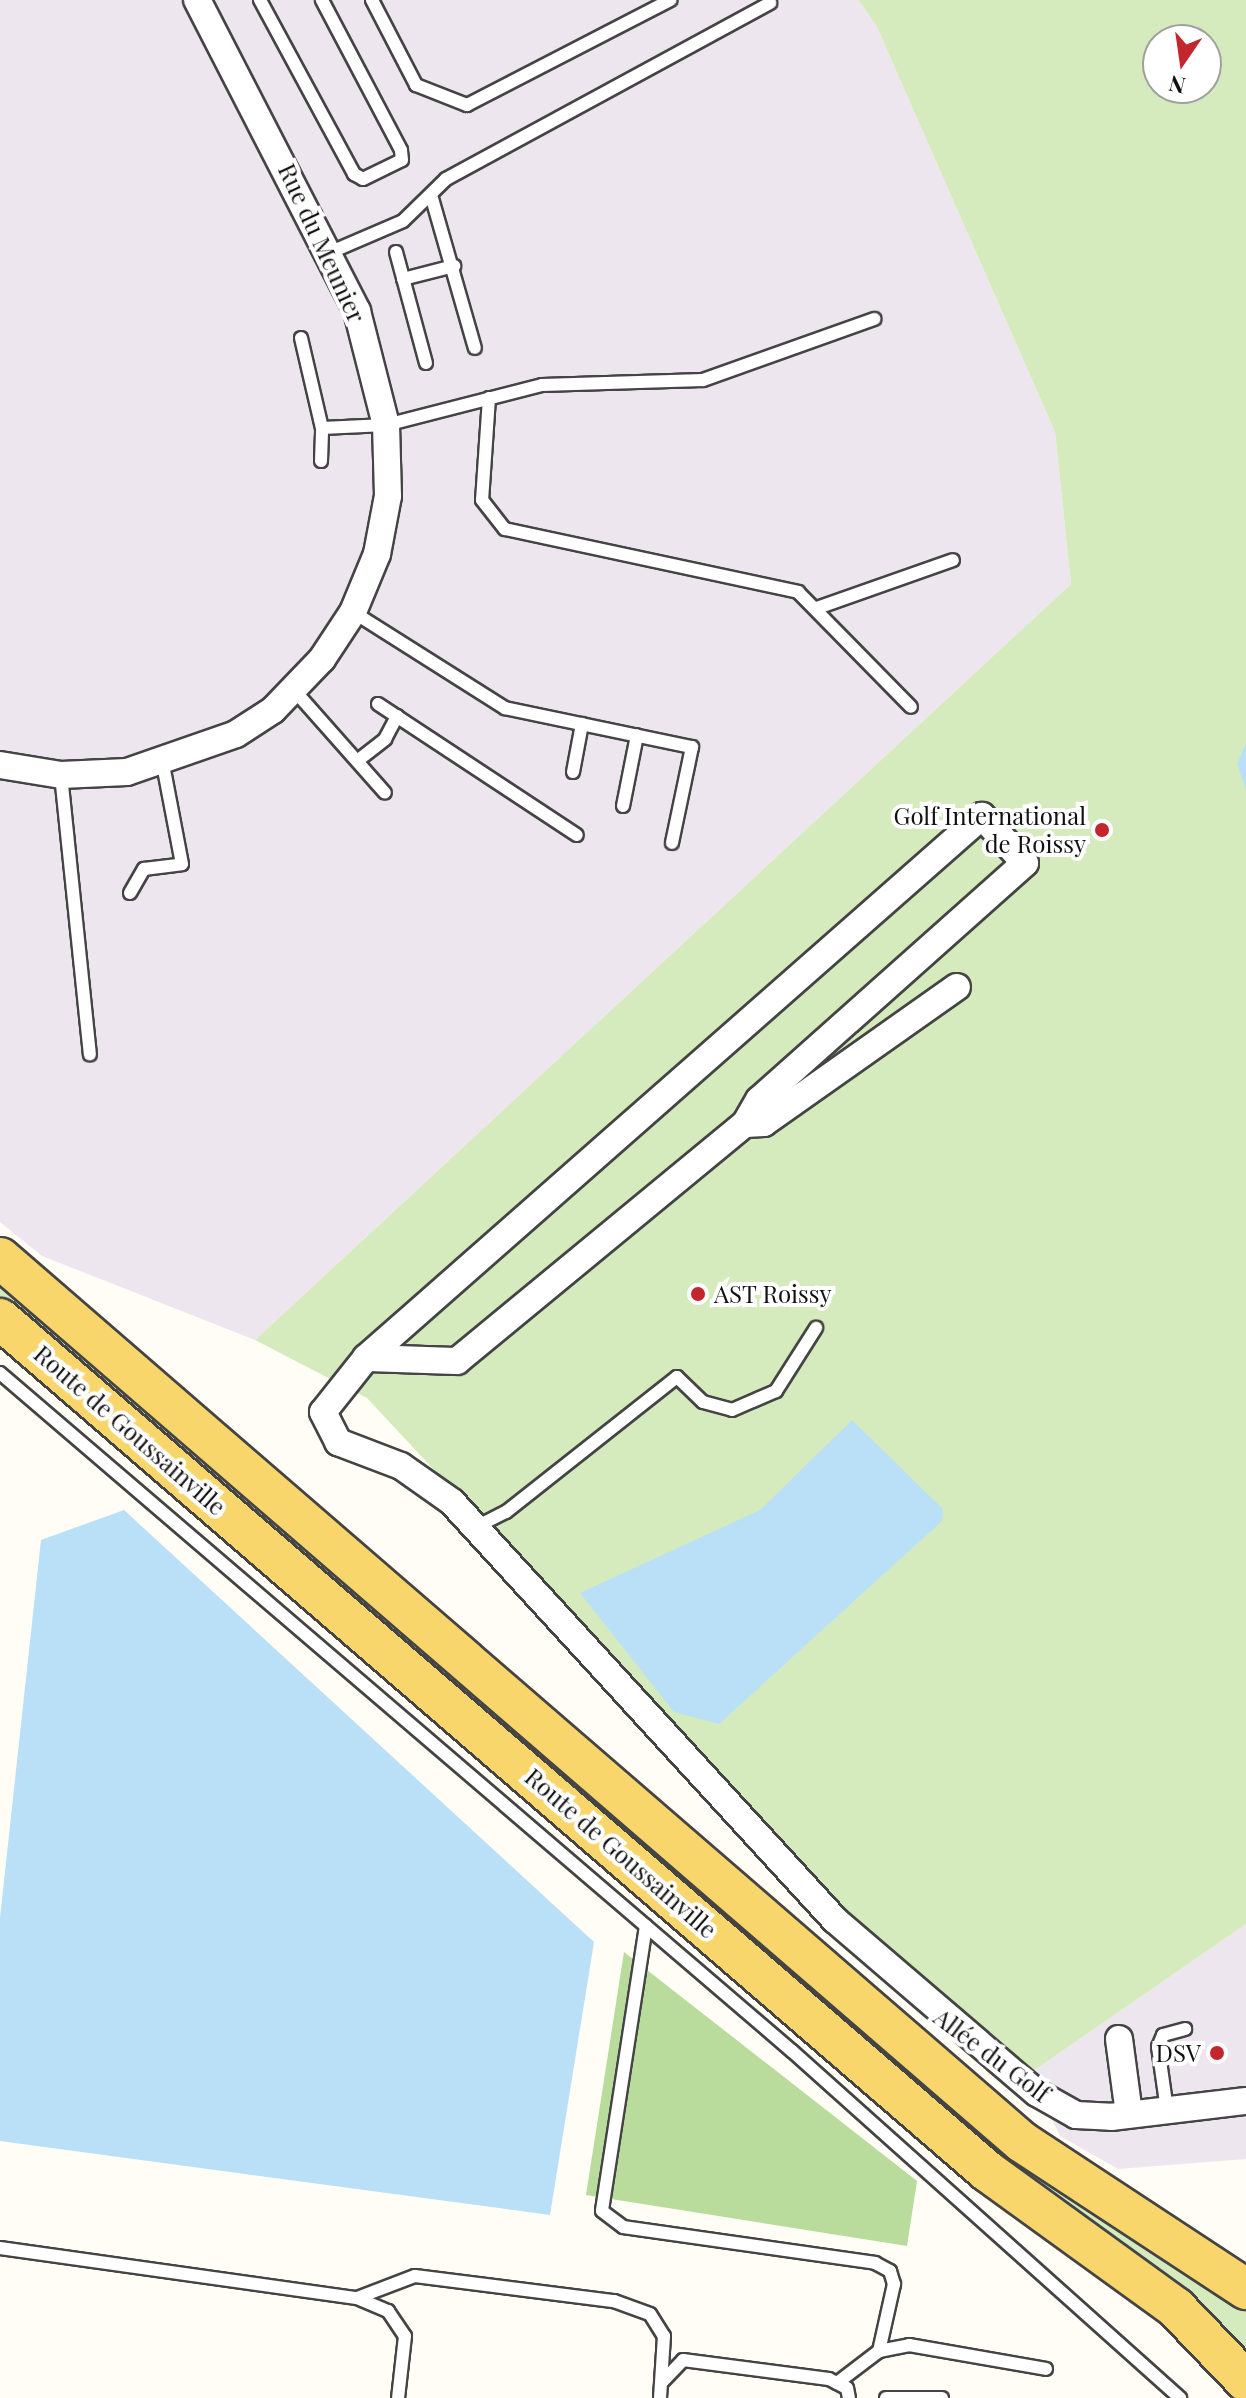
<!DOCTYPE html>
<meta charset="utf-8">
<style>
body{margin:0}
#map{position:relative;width:1246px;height:2398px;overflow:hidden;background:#fffdf5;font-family:"Playfair Display",serif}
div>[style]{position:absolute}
.industrial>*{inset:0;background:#eee6ef}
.green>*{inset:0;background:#d5ebbd}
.forest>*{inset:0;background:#b9dc9c}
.water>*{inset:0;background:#b9e0f7}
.roads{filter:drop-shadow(2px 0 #444) drop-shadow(-2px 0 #444) drop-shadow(0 2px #444) drop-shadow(0 -2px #444)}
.service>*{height:12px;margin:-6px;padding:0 6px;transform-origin:6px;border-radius:6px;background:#fff}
.minor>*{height:26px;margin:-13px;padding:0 13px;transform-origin:13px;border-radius:13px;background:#fff}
.primary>*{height:40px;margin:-20px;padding:0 20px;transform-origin:20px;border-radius:20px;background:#f9d66b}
.dots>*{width:22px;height:22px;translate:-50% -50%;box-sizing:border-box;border:4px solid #fff;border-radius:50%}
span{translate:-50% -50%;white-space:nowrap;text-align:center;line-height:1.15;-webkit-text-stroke:8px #fff;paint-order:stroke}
.street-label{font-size:24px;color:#111}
.poi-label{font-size:24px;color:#111}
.right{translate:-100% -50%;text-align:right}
.left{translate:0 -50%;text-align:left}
.north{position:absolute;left:1142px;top:24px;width:80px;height:80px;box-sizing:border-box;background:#fff;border:2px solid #a0a0a0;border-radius:50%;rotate:193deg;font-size:22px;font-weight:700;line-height:32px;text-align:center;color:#111}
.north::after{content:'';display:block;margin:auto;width:28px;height:36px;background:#c4262e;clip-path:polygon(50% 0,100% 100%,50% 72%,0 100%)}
</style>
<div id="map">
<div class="industrial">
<div style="clip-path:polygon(0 0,858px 0,876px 25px,1055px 432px,1071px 584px,255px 1340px,42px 1256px,0 1222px)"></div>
<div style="clip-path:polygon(1246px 1924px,1246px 2159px,1118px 2169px,1060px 2136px,1029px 2074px)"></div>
</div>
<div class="green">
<div style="clip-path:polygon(evenodd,858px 0,1246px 0,1246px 1924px,1029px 2074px,900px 1970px,367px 1398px,255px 1340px,1071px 584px,1055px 432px,876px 25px,858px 0,1158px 40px,1206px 40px,1206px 88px,1158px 88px,1158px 40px)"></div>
<div style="clip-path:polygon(0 1274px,1039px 2166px,1246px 2299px,1246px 2364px,1022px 2184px,0 1306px)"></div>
</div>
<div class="forest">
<div style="clip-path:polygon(624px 1952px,917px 2181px,907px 2246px,586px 2195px)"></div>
</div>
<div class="water">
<div style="clip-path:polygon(1246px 743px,1246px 790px,1237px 764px)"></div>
<div style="clip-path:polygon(852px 1420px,943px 1509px,942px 1521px,719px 1724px,674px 1712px,580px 1593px,760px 1510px)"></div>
<div style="clip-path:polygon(124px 1510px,594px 1942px,550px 2215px,0 2141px,0 1918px,41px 1540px)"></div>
</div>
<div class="roads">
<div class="service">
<div style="left:260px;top:0;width:198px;rotate:61.6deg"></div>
<div style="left:354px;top:174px;width:10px;rotate:29deg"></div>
<div style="left:363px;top:179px;width:43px;rotate:-26deg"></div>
<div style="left:402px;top:160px;width:10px;rotate:-96deg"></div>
<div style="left:401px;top:150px;width:170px;rotate:-117.8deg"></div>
<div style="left:372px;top:0;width:96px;rotate:62.6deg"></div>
<div style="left:416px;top:85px;width:55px;rotate:21.4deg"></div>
<div style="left:467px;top:105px;width:229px;rotate:-27.3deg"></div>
<div style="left:431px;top:195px;width:159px;rotate:74deg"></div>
<div style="left:331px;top:252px;width:78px;rotate:-23.3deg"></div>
<div style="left:403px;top:221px;width:60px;rotate:-44.3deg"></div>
<div style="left:446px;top:179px;width:369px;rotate:-28.5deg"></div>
<div style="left:396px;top:252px;width:115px;rotate:74.9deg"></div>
<div style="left:403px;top:279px;width:53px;rotate:-14.3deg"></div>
<div style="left:301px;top:338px;width:92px;rotate:76.9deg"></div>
<div style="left:489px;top:398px;width:102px;rotate:93.9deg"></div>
<div style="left:482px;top:500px;width:37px;rotate:52deg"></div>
<div style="left:505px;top:529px;width:300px;rotate:12.1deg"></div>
<div style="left:798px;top:592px;width:161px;rotate:45.5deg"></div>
<div style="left:321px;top:461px;width:33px;rotate:-88deg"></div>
<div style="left:322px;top:428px;width:64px;rotate:-2.7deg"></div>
<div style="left:386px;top:425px;width:161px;rotate:-14.4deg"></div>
<div style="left:542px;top:385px;width:161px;rotate:-1.8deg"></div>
<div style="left:703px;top:380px;width:182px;rotate:-19.6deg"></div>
<div style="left:817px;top:608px;width:144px;rotate:-19.4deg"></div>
<div style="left:353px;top:612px;width:180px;rotate:32.3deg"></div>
<div style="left:505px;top:708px;width:191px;rotate:11.8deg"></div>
<div style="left:692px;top:747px;width:98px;rotate:101.8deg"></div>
<div style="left:294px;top:690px;width:137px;rotate:48.5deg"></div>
<div style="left:378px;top:704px;width:238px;rotate:33.4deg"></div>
<div style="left:361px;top:758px;width:31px;rotate:-38deg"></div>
<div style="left:385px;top:739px;width:26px;rotate:-62deg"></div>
<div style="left:573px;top:772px;width:49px;rotate:-79.4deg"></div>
<div style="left:61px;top:775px;width:281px;rotate:84.1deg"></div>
<div style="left:623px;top:806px;width:72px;rotate:-78.8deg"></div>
<div style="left:130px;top:893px;width:28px;rotate:-60deg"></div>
<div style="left:144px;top:869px;width:38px;rotate:-7deg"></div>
<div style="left:182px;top:864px;width:102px;rotate:-100.8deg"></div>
<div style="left:0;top:1373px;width:1043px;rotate:40.57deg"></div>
<div style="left:792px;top:2051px;width:521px;rotate:41.81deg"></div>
<div style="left:476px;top:1527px;width:34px;rotate:-27deg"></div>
<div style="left:506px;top:1512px;width:218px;rotate:-38.3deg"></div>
<div style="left:677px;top:1377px;width:36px;rotate:44deg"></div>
<div style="left:703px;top:1402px;width:30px;rotate:15deg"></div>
<div style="left:732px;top:1410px;width:48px;rotate:-23.4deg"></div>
<div style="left:776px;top:1391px;width:75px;rotate:-57.6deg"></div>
<div style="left:646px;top:1926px;width:288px;rotate:98.8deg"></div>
<div style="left:602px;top:2211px;width:26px;rotate:37deg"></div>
<div style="left:623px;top:2227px;width:255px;rotate:8.1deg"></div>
<div style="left:875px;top:2263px;width:17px;rotate:28deg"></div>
<div style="left:890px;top:2271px;width:14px;rotate:73deg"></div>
<div style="left:894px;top:2284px;width:69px;rotate:102.6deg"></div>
<div style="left:1167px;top:2110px;width:64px;rotate:-98.1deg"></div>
<div style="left:1158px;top:2047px;width:13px;rotate:-67deg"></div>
<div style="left:1163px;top:2035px;width:23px;rotate:-15deg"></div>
<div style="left:0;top:2248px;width:360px;rotate:8deg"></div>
<div style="left:357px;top:2298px;width:62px;rotate:-20.8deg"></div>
<div style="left:415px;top:2276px;width:201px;rotate:7.2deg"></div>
<div style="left:614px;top:2301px;width:38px;rotate:20deg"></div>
<div style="left:650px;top:2314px;width:26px;rotate:58deg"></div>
<div style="left:664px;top:2336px;width:62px;rotate:93.7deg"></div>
<div style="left:357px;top:2298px;width:34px;rotate:23deg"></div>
<div style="left:388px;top:2311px;width:30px;rotate:56deg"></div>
<div style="left:405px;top:2336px;width:62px;rotate:96.4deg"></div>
<div style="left:663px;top:2381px;width:29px;rotate:-46deg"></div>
<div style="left:683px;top:2360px;width:147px;rotate:7.4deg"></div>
<div style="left:829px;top:2379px;width:20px;rotate:27deg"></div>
<div style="left:847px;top:2388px;width:10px;rotate:79deg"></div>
<div style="left:837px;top:2383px;width:53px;rotate:-37.3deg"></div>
<div style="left:879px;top:2351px;width:31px;rotate:-11deg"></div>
<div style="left:909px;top:2345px;width:139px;rotate:9.9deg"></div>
<div style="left:886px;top:2398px;width:56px"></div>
</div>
<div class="minor">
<div style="left:0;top:765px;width:62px;rotate:9.3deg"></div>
<div style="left:61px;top:775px;width:66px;rotate:-2.6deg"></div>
<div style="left:127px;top:772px;width:115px;rotate:-19.2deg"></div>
<div style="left:236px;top:734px;width:44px;rotate:-33deg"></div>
<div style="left:273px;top:710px;width:71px;rotate:-46.1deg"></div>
<div style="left:322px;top:659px;width:56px;rotate:-56.6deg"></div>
<div style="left:353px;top:612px;width:63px;rotate:-67.5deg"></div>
<div style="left:377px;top:554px;width:59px;rotate:-79.3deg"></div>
<div style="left:388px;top:496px;width:71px;rotate:-91.6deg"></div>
<div style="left:386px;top:425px;width:118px;rotate:-104.3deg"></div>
<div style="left:357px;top:311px;width:350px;rotate:-117.2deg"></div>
<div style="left:745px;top:1124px;width:19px;rotate:-3deg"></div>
<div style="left:764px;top:1123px;width:236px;rotate:-35.2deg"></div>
<div style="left:366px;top:1358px;width:91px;rotate:1.9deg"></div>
<div style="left:457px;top:1361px;width:373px;rotate:-39.5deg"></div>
<div style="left:745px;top:1124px;width:28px;rotate:-60deg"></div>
<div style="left:759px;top:1100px;width:356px;rotate:-41.7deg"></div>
<div style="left:1025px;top:863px;width:64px;rotate:-132.5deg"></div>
<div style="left:982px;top:816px;width:820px;rotate:138.66deg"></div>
<div style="left:366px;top:1358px;width:69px;rotate:128.5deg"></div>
<div style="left:323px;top:1412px;width:34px;rotate:63deg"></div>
<div style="left:338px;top:1442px;width:67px;rotate:20.9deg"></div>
<div style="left:401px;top:1466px;width:62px;rotate:35.2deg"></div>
<div style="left:452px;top:1502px;width:567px;rotate:47.5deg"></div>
<div style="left:835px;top:1920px;width:266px;rotate:40.6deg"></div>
<div style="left:1037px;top:2093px;width:45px;rotate:29.4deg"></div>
<div style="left:1076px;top:2115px;width:35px;rotate:3deg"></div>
<div style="left:1111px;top:2117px;width:136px;rotate:-6.8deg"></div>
<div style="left:1119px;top:2039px;width:76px;rotate:82.4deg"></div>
</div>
<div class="primary">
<div style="left:0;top:1258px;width:1351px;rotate:40.86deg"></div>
<div style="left:1022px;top:2142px;width:268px;rotate:33.3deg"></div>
<div style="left:0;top:1319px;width:1304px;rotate:40.8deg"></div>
<div style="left:987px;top:2171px;width:233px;rotate:35.9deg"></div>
<div style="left:1176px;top:2308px;width:101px;rotate:46.2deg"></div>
</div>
</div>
<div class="dots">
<div style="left:1102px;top:830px;background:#c4262e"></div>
<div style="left:698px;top:1294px;background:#c4262e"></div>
<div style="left:1217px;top:2053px;background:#c4262e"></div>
</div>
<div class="street-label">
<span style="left:322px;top:243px;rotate:65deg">Rue du Meunier</span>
<span style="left:130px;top:1430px;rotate:41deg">Route de Goussainville</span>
<span style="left:621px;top:1853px;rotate:41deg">Route de Goussainville</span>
<span style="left:992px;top:2055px;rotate:37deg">Allée du Golf</span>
</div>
<div class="poi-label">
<span class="right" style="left:1086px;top:830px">Golf International<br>de Roissy</span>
<span class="left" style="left:714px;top:1294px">AST Roissy</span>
<span class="right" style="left:1201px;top:2053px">DSV</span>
</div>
<div class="north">N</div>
</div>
